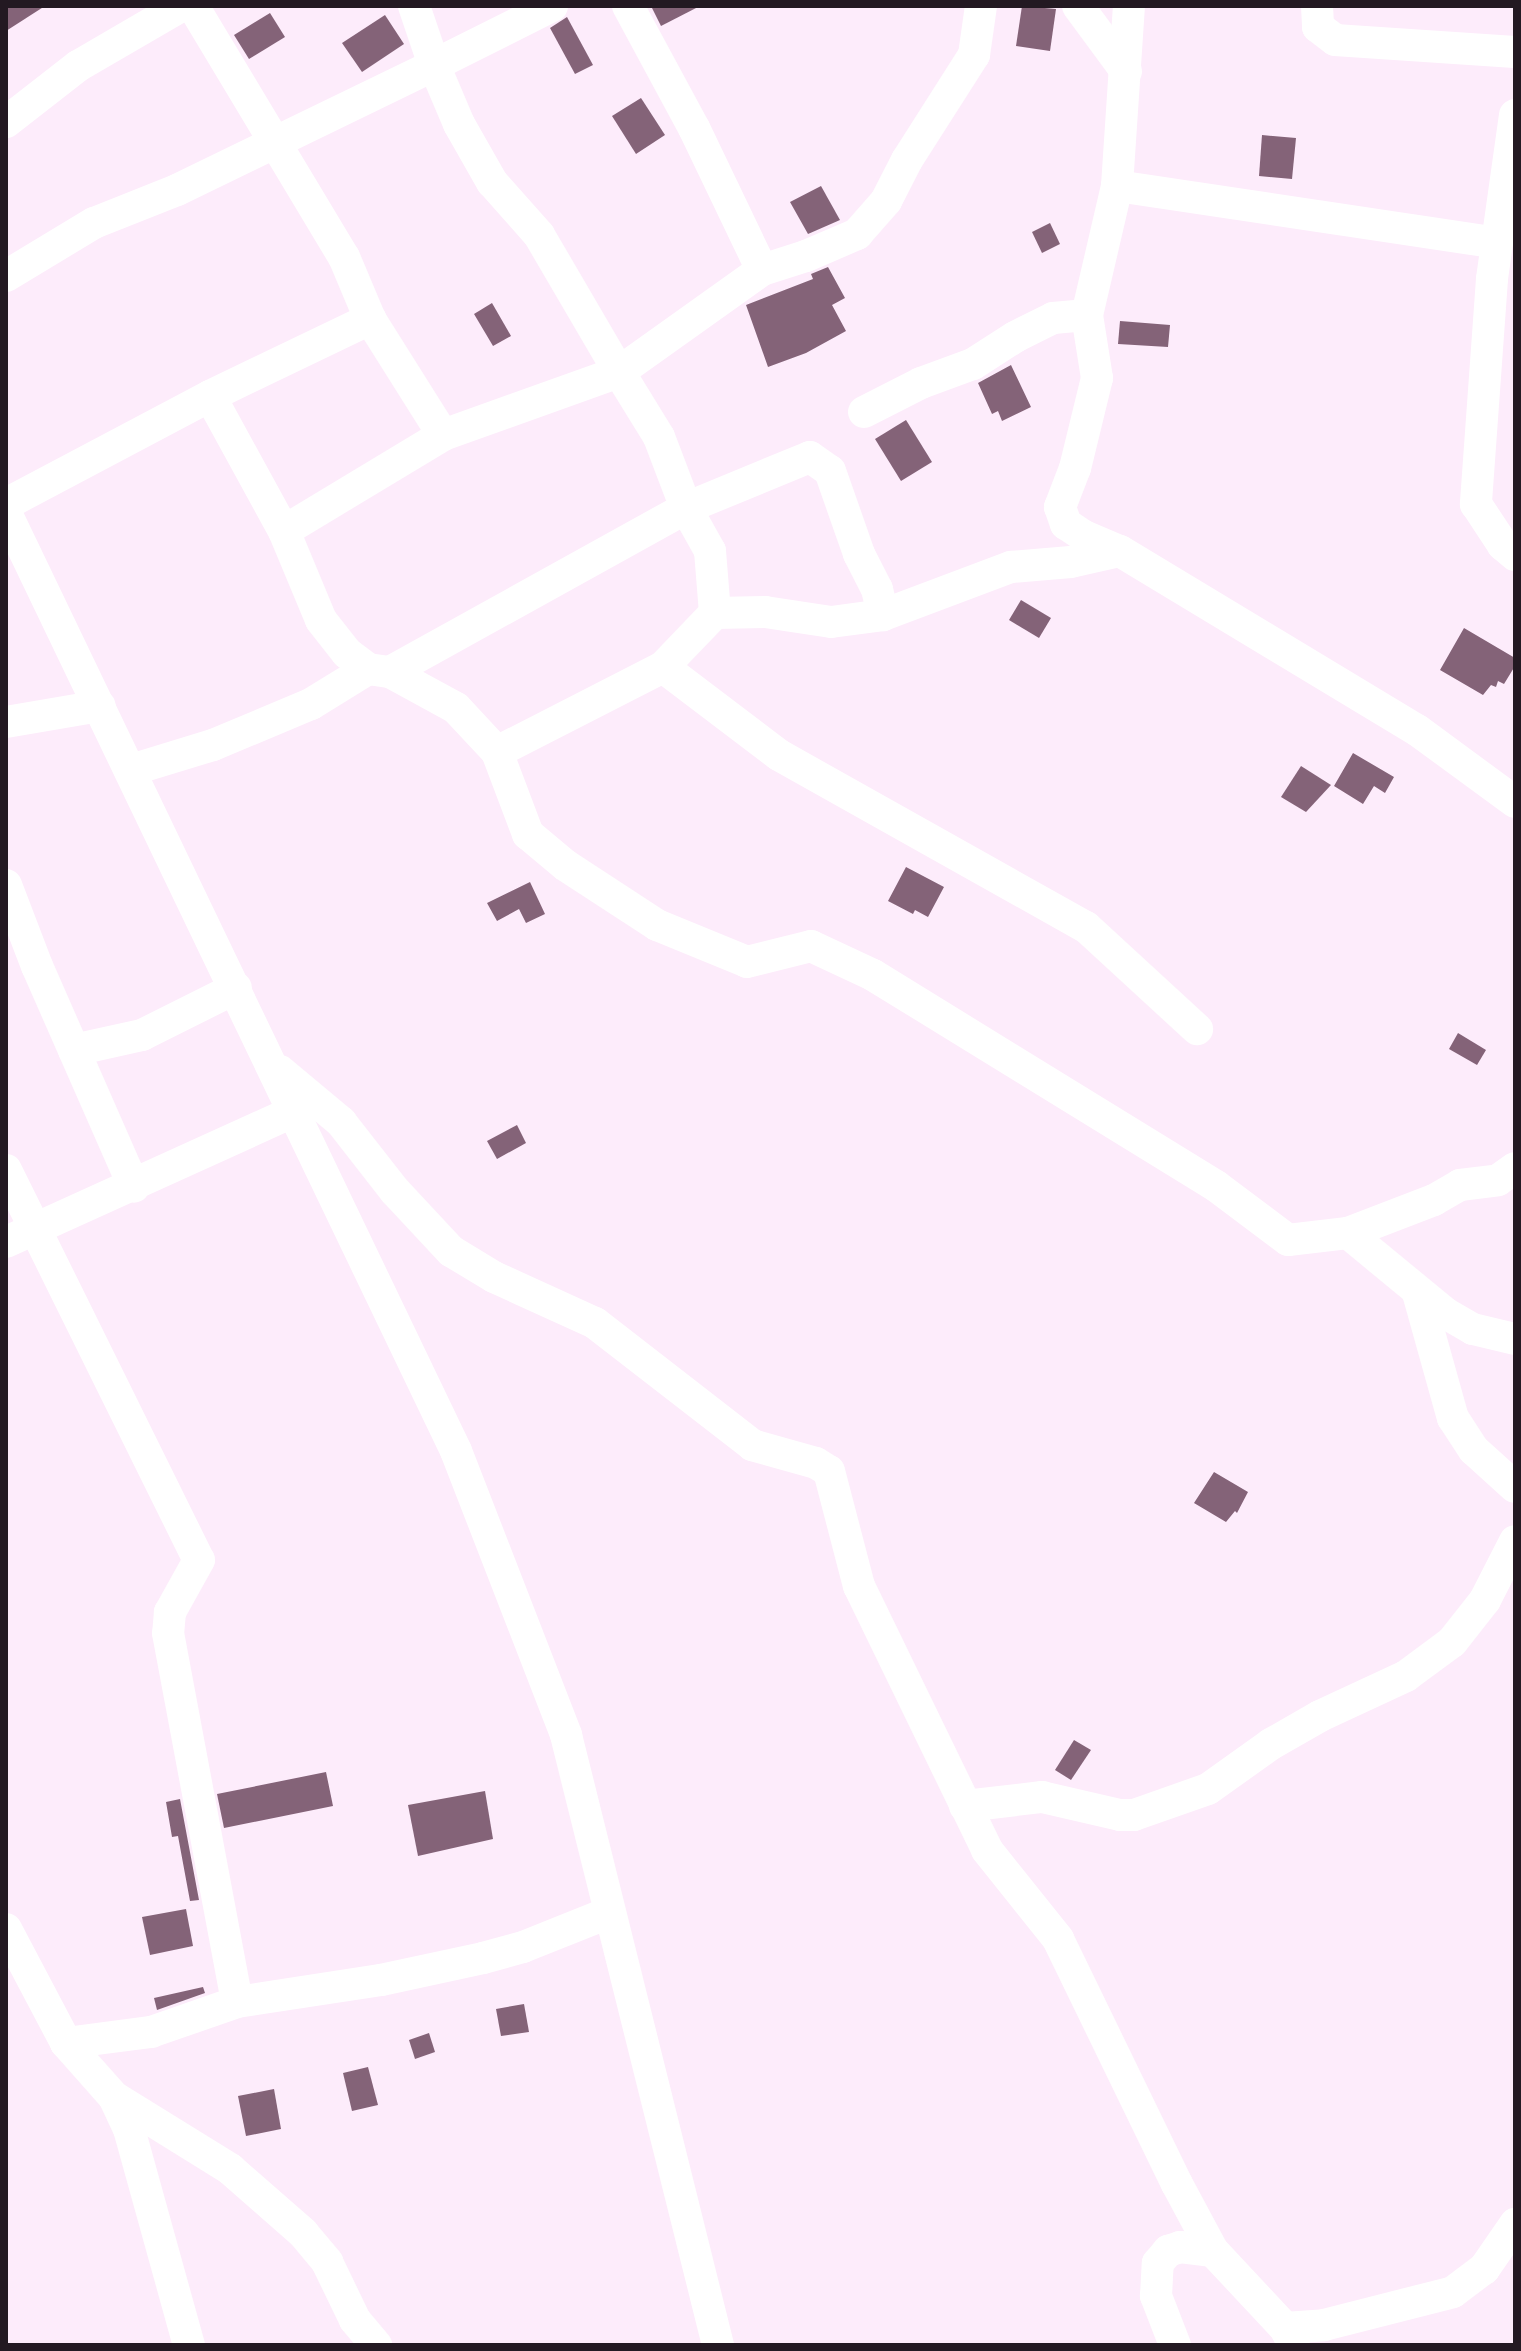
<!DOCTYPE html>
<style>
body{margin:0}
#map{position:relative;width:1521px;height:2351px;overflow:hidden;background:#fdecfb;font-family:"Zilla Slab",serif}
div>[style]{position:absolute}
.building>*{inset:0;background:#846378}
.minor>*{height:32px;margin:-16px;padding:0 16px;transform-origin:16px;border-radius:16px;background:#fff}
span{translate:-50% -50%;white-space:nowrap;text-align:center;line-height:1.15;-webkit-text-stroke:6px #fff;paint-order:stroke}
.frame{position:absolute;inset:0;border:8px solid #231922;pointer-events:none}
</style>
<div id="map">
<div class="building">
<div style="clip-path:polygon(6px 6px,45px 6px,6px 31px)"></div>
<div style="clip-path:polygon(651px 6px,700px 6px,661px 26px)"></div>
<div style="clip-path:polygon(1022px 6px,1056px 9px,1050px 51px,1016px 46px)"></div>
<div style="clip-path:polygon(270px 13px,285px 37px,249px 59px,234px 35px)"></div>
<div style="clip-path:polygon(385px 15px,404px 44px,362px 72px,342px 43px)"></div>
<div style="clip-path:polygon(567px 17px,593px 65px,575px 74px,550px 28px)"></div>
<div style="clip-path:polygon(641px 98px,665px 135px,636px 154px,612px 116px)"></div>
<div style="clip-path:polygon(1262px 135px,1296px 138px,1292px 179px,1259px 176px)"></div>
<div style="clip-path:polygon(821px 186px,840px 220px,808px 234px,790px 202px)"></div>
<div style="clip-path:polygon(1050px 223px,1060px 244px,1042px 253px,1032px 232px)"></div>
<div style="clip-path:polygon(828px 267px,845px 298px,832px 305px,846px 331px,806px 353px,768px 367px,746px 305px,813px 279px,811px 274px)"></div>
<div style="clip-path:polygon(492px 303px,511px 336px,493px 346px,474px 314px)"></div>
<div style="clip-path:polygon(1120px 321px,1170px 325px,1168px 347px,1118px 344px)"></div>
<div style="clip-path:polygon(1011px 365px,1031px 407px,1002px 421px,998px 411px,992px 414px,978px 383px)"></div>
<div style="clip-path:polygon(906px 420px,932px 462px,901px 481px,875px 439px)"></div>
<div style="clip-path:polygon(1021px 600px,1051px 618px,1039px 638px,1009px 620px)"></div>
<div style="clip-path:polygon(1464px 628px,1515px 658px,1515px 666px,1504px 684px,1498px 681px,1496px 687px,1491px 685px,1483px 695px,1440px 670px)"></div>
<div style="clip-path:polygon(1353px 753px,1394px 777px,1385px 793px,1374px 786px,1363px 804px,1334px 786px)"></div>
<div style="clip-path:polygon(1301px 766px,1331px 785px,1306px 812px,1281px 797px)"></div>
<div style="clip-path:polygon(906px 867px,944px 887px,928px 917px,915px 910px,913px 914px,888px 901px)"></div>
<div style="clip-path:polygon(530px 882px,545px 914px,526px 923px,519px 909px,497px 921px,487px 903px)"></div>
<div style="clip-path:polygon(1458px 1033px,1486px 1050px,1477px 1065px,1449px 1049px)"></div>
<div style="clip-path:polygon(517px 1125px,526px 1143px,497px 1159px,487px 1141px)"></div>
<div style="clip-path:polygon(1214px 1472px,1248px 1492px,1237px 1513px,1235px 1511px,1226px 1522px,1194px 1503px)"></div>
<div style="clip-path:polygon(1074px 1740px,1091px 1750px,1071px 1780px,1055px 1770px)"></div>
<div style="clip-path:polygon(326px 1772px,333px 1806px,224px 1828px,217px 1794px)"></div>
<div style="clip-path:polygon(485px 1791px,493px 1839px,418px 1856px,408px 1805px)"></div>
<div style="clip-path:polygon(180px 1799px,199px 1900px,190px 1901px,178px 1836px,172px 1837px,166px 1802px)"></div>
<div style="clip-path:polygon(186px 1909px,193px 1946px,150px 1955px,142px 1917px)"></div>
<div style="clip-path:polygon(203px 1987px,205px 1993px,157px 2010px,154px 1998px)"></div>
<div style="clip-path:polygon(524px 2004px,529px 2032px,501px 2036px,496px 2009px)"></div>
<div style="clip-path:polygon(429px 2033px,435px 2052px,415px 2059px,409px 2040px)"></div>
<div style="clip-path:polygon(368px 2067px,378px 2105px,352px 2111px,343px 2073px)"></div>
<div style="clip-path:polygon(274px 2089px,281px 2129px,246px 2136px,238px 2096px)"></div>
</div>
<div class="minor">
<div style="left:193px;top:6px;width:293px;rotate:59deg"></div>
<div style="left:344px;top:257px;width:67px;rotate:67.2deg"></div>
<div style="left:370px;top:319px;width:137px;rotate:57.8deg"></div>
<div style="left:552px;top:6px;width:132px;rotate:153.4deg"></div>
<div style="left:434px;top:65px;width:64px;rotate:67deg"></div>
<div style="left:459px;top:124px;width:67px;rotate:60.4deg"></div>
<div style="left:492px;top:182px;width:71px;rotate:48.4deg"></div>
<div style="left:539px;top:235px;width:159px;rotate:59.7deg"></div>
<div style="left:619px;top:372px;width:176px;rotate:-35.5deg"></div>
<div style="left:762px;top:270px;width:46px;rotate:-17.7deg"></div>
<div style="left:806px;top:256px;width:56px;rotate:-23.3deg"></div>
<div style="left:857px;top:234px;width:44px;rotate:-48.7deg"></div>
<div style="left:886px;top:201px;width:46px;rotate:-62.9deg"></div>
<div style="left:907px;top:160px;width:125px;rotate:-57.5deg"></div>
<div style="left:974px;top:55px;width:49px;rotate:-81.9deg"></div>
<div style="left:628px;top:6px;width:139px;rotate:61.6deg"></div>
<div style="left:694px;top:128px;width:157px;rotate:64.4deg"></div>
<div style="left:1078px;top:6px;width:81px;rotate:53.6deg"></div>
<div style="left:1317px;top:6px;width:21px;rotate:87deg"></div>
<div style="left:1318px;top:27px;width:21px;rotate:37deg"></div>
<div style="left:1335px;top:40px;width:180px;rotate:3.8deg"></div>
<div style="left:1515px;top:115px;width:166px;rotate:98deg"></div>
<div style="left:1492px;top:279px;width:226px;rotate:94.1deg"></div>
<div style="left:1476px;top:504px;width:49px;rotate:56.6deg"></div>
<div style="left:1503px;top:545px;width:16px;rotate:40deg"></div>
<div style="left:6px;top:122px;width:91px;rotate:-37.9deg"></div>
<div style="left:78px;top:66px;width:119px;rotate:-30.2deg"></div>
<div style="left:1117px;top:186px;width:384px;rotate:8.5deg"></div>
<div style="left:6px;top:276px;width:103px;rotate:-31.1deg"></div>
<div style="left:94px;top:223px;width:89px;rotate:-21.7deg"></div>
<div style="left:177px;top:190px;width:286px;rotate:-25.9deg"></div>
<div style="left:434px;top:65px;width:62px;rotate:-108.7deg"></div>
<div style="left:1087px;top:315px;width:132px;rotate:-76.9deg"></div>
<div style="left:1117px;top:186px;width:180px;rotate:-86.2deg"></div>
<div style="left:210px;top:396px;width:178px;rotate:-25.7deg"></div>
<div style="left:864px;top:412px;width:64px;rotate:-27deg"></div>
<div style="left:921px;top:383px;width:55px;rotate:-20.1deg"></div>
<div style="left:973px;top:364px;width:50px;rotate:-32.7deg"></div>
<div style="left:1015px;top:337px;width:42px;rotate:-26.6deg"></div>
<div style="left:1053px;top:318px;width:34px;rotate:-5deg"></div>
<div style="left:1087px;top:315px;width:64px;rotate:81deg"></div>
<div style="left:1097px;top:378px;width:93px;rotate:103.7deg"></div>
<div style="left:1075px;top:468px;width:42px;rotate:111deg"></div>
<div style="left:1060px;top:507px;width:18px;rotate:71deg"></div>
<div style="left:1066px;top:524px;width:22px;rotate:34deg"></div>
<div style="left:1084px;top:536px;width:39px;rotate:23deg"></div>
<div style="left:1120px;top:551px;width:347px;rotate:31.1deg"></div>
<div style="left:1417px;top:730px;width:122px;rotate:36.3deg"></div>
<div style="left:6px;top:504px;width:231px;rotate:-27.9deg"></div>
<div style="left:210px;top:396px;width:154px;rotate:61.3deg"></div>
<div style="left:284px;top:531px;width:96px;rotate:67.4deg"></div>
<div style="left:321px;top:620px;width:42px;rotate:51.8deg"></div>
<div style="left:347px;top:653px;width:26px;rotate:37deg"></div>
<div style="left:368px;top:669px;width:22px;rotate:8deg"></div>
<div style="left:390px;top:672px;width:338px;rotate:-29deg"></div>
<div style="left:686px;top:508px;width:134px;rotate:-22.4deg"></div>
<div style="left:810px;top:457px;width:24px;rotate:35deg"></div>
<div style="left:830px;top:471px;width:88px;rotate:70.7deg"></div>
<div style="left:859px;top:554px;width:39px;rotate:63deg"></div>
<div style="left:877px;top:589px;width:27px;rotate:77deg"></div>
<div style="left:6px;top:513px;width:1040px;rotate:64.37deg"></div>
<div style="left:456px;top:1451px;width:305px;rotate:68.8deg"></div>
<div style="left:566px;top:1735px;width:629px;rotate:76.01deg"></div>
<div style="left:284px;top:531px;width:186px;rotate:-31.1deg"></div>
<div style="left:443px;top:435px;width:187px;rotate:-19.7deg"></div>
<div style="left:619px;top:372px;width:76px;rotate:58.4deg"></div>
<div style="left:659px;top:437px;width:76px;rotate:69.2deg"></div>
<div style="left:686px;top:508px;width:49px;rotate:60.8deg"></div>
<div style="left:710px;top:551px;width:62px;rotate:85.4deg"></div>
<div style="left:715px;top:613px;width:50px;rotate:-1.1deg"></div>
<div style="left:765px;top:612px;width:67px;rotate:8.6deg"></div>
<div style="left:831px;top:622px;width:52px;rotate:-7.7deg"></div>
<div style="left:883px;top:615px;width:137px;rotate:-20.6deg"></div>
<div style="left:1011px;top:567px;width:60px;rotate:-4.8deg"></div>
<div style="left:1071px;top:562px;width:50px;rotate:-12.7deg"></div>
<div style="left:663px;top:667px;width:146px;rotate:37.2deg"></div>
<div style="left:779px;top:755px;width:352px;rotate:29.3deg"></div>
<div style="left:1086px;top:927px;width:151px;rotate:42.6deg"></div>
<div style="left:390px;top:672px;width:75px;rotate:28.6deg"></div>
<div style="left:456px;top:708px;width:60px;rotate:47deg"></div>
<div style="left:497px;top:752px;width:88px;rotate:69.3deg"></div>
<div style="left:528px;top:834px;width:48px;rotate:40deg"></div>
<div style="left:565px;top:865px;width:110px;rotate:33.1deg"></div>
<div style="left:657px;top:925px;width:97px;rotate:22.3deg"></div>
<div style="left:747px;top:962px;width:66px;rotate:-14deg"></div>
<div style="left:811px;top:946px;width:68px;rotate:25.1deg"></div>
<div style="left:873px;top:975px;width:403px;rotate:31.6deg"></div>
<div style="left:1216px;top:1186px;width:90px;rotate:36.9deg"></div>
<div style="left:1288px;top:1240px;width:60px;rotate:-6.7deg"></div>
<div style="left:1348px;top:1233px;width:92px;rotate:-21deg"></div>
<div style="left:1434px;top:1200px;width:30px;rotate:-30deg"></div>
<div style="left:1460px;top:1185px;width:38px;rotate:-7deg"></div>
<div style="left:1498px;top:1180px;width:21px;rotate:-35deg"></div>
<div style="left:6px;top:722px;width:95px;rotate:-9.7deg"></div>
<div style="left:497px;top:752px;width:186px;rotate:-27.1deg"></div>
<div style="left:663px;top:667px;width:75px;rotate:-46.1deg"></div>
<div style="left:131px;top:770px;width:86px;rotate:-17deg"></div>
<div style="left:213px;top:745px;width:106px;rotate:-22.7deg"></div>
<div style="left:311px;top:704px;width:67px;rotate:-31.6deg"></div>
<div style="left:6px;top:885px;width:87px;rotate:69.1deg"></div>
<div style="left:37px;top:966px;width:241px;rotate:66.3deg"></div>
<div style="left:74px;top:1050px;width:70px;rotate:-12.4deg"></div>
<div style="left:142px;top:1035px;width:105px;rotate:-26.6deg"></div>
<div style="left:280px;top:1071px;width:80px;rotate:39.9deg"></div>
<div style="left:341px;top:1122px;width:88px;rotate:52deg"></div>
<div style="left:395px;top:1191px;width:82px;rotate:47deg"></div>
<div style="left:451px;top:1251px;width:50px;rotate:31.2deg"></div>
<div style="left:494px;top:1277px;width:111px;rotate:24.5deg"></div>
<div style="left:595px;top:1323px;width:199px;rotate:37.8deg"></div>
<div style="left:752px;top:1445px;width:66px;rotate:15.7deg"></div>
<div style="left:816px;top:1463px;width:15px;rotate:32deg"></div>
<div style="left:829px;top:1471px;width:119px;rotate:75.4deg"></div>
<div style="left:859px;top:1586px;width:293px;rotate:64.1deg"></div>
<div style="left:987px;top:1850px;width:114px;rotate:51.4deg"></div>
<div style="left:1058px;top:1939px;width:272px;rotate:64.1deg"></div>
<div style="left:1177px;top:2184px;width:76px;rotate:61.8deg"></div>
<div style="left:1213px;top:2251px;width:105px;rotate:46.9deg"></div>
<div style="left:1285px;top:2328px;width:19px;rotate:62deg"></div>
<div style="left:6px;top:1170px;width:435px;rotate:63.7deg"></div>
<div style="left:199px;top:1560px;width:60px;rotate:119.1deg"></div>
<div style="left:170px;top:1612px;width:21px;rotate:95deg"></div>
<div style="left:168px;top:1633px;width:375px;rotate:79.4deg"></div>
<div style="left:1348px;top:1233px;width:126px;rotate:39.5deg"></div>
<div style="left:1445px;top:1313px;width:32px;rotate:30deg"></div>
<div style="left:1473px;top:1329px;width:43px;rotate:13.4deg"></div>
<div style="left:6px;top:1242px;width:317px;rotate:-24.4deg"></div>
<div style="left:1418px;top:1293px;width:130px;rotate:74.4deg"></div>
<div style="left:1453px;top:1418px;width:38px;rotate:57deg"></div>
<div style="left:1474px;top:1450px;width:55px;rotate:42.1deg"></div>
<div style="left:965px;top:1806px;width:78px;rotate:-6.7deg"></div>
<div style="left:1042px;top:1797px;width:80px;rotate:13deg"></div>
<div style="left:1120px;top:1815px;width:14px"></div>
<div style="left:1134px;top:1815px;width:78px;rotate:-19.4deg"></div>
<div style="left:1208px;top:1789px;width:77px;rotate:-35.5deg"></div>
<div style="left:1271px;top:1744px;width:56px;rotate:-29.7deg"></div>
<div style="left:1320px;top:1716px;width:95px;rotate:-24.9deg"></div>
<div style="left:1406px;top:1676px;width:57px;rotate:-36.5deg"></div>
<div style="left:1452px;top:1642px;width:53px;rotate:-51.8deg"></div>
<div style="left:1485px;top:1600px;width:66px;rotate:-63deg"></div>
<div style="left:6px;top:1929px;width:129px;rotate:62.2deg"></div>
<div style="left:66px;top:2043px;width:72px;rotate:48.4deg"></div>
<div style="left:114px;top:2097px;width:35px;rotate:65deg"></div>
<div style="left:129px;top:2129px;width:224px;rotate:74.5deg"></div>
<div style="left:66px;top:2043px;width:86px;rotate:-7.4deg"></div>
<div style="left:151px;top:2032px;width:91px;rotate:-19.2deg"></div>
<div style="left:237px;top:2002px;width:146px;rotate:-8.7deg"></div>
<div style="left:381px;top:1980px;width:104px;rotate:-12.2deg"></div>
<div style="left:483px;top:1958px;width:41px;rotate:-15.4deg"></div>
<div style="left:523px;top:1947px;width:92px;rotate:-21.8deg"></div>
<div style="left:114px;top:2097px;width:137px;rotate:31.8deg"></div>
<div style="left:230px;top:2169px;width:97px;rotate:41.2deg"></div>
<div style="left:303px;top:2233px;width:38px;rotate:50deg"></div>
<div style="left:327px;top:2262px;width:64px;rotate:64.2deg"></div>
<div style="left:355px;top:2320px;width:33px;rotate:50deg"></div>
<div style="left:1285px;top:2328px;width:39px;rotate:-4deg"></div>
<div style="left:1324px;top:2325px;width:133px;rotate:-14.3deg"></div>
<div style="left:1453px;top:2292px;width:39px;rotate:-37deg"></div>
<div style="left:1484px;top:2269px;width:55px;rotate:-55.4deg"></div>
<div style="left:1175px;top:2345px;width:53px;rotate:-111.2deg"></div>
<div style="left:1156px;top:2296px;width:33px;rotate:-87deg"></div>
<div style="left:1158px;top:2263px;width:16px;rotate:-50deg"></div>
<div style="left:1168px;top:2251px;width:13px;rotate:-18deg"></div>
<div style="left:1180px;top:2247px;width:33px;rotate:7deg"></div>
</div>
<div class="frame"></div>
</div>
